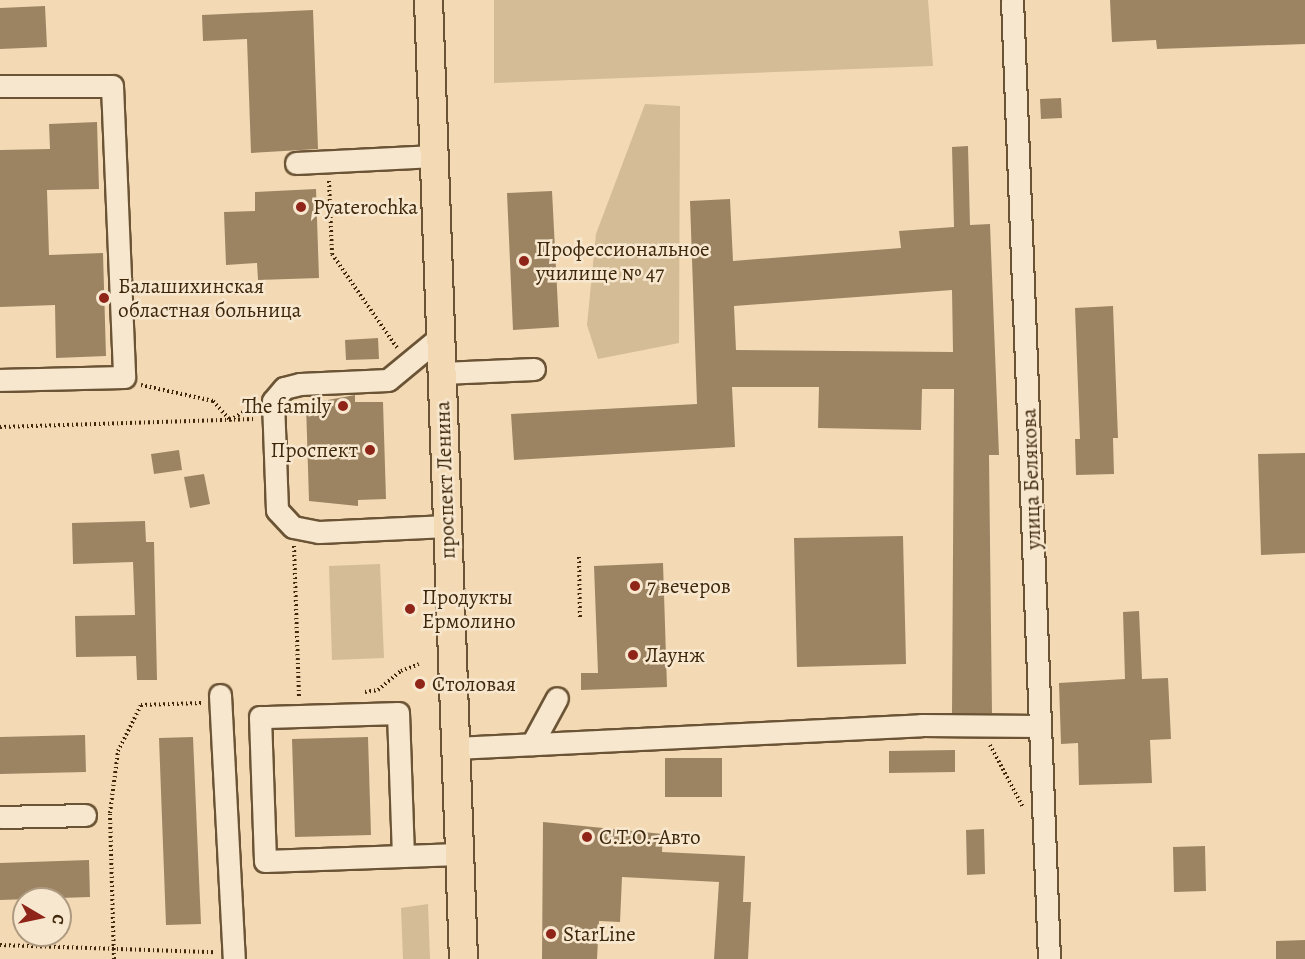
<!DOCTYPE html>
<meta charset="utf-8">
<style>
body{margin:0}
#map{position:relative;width:1305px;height:959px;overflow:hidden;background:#f3dab4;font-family:Alegreya,serif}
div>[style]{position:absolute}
.green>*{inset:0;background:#d4bc97}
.building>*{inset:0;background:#9c8463}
.path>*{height:4px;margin-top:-2px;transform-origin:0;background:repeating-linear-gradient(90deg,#3e270b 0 1.5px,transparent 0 4.5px)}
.roads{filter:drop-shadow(2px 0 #6b5435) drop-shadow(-2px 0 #6b5435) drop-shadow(0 2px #6b5435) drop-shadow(0 -2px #6b5435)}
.minor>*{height:21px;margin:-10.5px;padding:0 10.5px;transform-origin:10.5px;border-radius:10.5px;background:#f7e7ce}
.major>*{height:27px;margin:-13.5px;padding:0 13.5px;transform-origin:13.5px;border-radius:13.5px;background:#f3dab4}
.dots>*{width:16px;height:16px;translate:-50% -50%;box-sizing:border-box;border:3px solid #f7e7ce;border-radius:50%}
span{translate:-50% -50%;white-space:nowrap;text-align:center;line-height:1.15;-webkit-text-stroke:5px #f7e7ce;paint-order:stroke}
.poi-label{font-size:21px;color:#3e270b}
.left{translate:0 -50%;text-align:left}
.right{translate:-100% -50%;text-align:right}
.street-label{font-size:21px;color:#3e270b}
.north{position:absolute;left:12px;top:887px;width:60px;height:60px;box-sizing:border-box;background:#f7e7ce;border:2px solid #ad9a80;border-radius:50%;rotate:99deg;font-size:16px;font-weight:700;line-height:24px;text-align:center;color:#3e270b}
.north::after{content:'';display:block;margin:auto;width:21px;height:27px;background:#8f2418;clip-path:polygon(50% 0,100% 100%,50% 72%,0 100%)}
</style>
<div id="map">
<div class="green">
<div style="clip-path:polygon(494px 0,928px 0,933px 66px,494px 83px)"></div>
<div style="clip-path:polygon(645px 104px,680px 106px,679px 343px,598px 359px,587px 325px,596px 234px)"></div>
<div style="clip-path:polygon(380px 564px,384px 658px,332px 660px,329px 566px)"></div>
<div style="clip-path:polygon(428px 904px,430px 959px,403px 959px,401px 908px)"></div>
</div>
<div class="building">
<div style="clip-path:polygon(1110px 0,1305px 0,1305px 44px,1157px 49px,1156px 40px,1112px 42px)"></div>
<div style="clip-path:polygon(45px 6px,47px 47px,0 49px,0 8px)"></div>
<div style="clip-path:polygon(313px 10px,318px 149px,251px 153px,247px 39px,203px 41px,202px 15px)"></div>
<div style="clip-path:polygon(1061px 98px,1062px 118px,1041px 119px,1040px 99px)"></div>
<div style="clip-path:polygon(97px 122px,99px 189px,47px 190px,49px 255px,103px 253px,106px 356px,56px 358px,55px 305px,0 307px,0 150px,50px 149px,49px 124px)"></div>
<div style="clip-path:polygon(evenodd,968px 146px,970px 225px,990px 224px,999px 455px,989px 455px,992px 713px,952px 713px,954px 389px,922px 389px,921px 430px,818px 428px,819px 387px,732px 387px,735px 447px,514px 460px,511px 414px,697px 404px,690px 201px,730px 199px,733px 261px,901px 248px,899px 231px,954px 227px,952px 147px,968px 146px,952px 290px,953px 352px,736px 350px,734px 306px,952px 290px)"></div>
<div style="clip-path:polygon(316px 189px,319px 278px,258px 280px,257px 263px,226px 265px,224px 212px,255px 211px,255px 192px)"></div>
<div style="clip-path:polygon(552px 191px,559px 327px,513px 330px,507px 193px)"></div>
<div style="clip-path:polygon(1113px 306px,1118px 438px,1113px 438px,1114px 474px,1076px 475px,1075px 439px,1080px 439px,1075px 308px)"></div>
<div style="clip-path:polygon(378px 338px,379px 359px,346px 360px,345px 340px)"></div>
<div style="clip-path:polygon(355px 395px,355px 402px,383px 402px,386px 499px,358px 500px,358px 506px,309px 501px,306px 404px)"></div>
<div style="clip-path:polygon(179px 450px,182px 470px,154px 474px,151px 454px)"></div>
<div style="clip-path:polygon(1305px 453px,1305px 553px,1261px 555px,1258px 454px)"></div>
<div style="clip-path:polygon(204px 474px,210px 504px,190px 508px,184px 477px)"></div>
<div style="clip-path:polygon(145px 521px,146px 542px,154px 542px,157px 680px,137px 680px,136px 656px,76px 657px,75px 616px,135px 615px,133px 562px,73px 564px,72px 523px)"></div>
<div style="clip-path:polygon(903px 536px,906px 664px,797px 667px,794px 538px)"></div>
<div style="clip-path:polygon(663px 563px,667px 687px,581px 690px,581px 673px,598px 673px,594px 566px)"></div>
<div style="clip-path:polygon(1139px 611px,1142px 679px,1168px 678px,1171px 739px,1150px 740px,1152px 783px,1079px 785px,1078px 743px,1061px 744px,1059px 683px,1125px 679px,1123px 612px)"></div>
<div style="clip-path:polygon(85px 735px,86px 772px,0 774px,0 737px)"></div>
<div style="clip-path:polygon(193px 737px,201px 924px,166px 925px,159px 738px)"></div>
<div style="clip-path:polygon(368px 737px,371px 835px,295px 837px,292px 739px)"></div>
<div style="clip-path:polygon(955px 750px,955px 772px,889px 773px,889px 751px)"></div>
<div style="clip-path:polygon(665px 758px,722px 758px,722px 797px,665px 797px)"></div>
<div style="clip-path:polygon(543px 822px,663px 834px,662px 852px,745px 856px,743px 902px,751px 902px,748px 959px,714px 959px,719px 882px,622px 877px,620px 922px,599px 921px,597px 959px,542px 959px)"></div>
<div style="clip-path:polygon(984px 829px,985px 874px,967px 875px,966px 830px)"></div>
<div style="clip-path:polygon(1205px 846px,1206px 891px,1174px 892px,1173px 847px)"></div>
<div style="clip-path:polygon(89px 860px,90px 897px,0 900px,0 863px)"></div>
<div style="clip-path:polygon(1305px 940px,1305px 959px,1276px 959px,1276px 941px)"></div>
</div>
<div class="path">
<div style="left:329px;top:181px;width:73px;rotate:87.6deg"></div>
<div style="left:332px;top:254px;width:114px;rotate:55.3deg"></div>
<div style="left:141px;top:385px;width:74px;rotate:12.5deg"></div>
<div style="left:213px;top:401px;width:25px;rotate:48deg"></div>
<div style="left:230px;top:420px;width:27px;rotate:-31deg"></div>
<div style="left:0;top:427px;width:255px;rotate:-1.8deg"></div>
<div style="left:294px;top:546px;width:151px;rotate:88.1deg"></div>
<div style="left:579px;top:557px;width:61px;rotate:89.1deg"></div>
<div style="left:365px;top:692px;width:13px;rotate:-9deg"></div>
<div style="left:378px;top:690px;width:30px;rotate:-40deg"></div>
<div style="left:401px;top:671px;width:19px;rotate:-21deg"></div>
<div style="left:990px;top:745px;width:70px;rotate:62deg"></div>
<div style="left:0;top:945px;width:215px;rotate:1.9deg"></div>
<div style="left:114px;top:959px;width:146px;rotate:-91.6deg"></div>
<div style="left:110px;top:813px;width:63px;rotate:-82.6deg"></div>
<div style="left:118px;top:751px;width:51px;rotate:-63.4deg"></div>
<div style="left:141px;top:705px;width:61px;rotate:-1.9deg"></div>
</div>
<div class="roads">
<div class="minor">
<div style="left:1012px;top:0;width:960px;rotate:87.79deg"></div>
<div style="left:0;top:86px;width:112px"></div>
<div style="left:112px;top:86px;width:291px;rotate:87.6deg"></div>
<div style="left:124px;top:377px;width:124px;rotate:178.6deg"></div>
<div style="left:296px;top:163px;width:138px;rotate:-2.9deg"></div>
<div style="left:440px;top:337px;width:67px;rotate:140.4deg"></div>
<div style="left:388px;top:380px;width:88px;rotate:177.4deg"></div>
<div style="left:300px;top:384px;width:16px;rotate:166deg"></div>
<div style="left:284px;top:388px;width:17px;rotate:130deg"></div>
<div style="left:273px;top:401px;width:109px;rotate:87.9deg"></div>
<div style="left:277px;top:510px;width:23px;rotate:47deg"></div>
<div style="left:293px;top:527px;width:26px;rotate:11deg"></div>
<div style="left:319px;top:532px;width:128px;rotate:-2.7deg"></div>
<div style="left:442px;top:373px;width:92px;rotate:-2.5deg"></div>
<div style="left:220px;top:695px;width:264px;rotate:87deg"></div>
<div style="left:532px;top:744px;width:52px;rotate:-61.5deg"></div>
<div style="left:455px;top:748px;width:467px;rotate:-2.8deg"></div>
<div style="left:921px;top:725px;width:119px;rotate:0.5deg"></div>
<div style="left:0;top:817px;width:85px;rotate:-1.3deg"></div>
<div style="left:403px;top:856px;width:143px;rotate:-92deg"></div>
<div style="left:398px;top:713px;width:138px;rotate:178.3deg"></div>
<div style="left:260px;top:717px;width:144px;rotate:88deg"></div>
<div style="left:265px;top:861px;width:138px;rotate:-2.1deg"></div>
<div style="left:403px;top:856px;width:56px;rotate:-2deg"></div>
</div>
<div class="major">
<div style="left:428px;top:0;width:960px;rotate:87.91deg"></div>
</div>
</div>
<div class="dots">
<div style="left:301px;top:207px;background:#8f2418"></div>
<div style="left:524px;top:261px;background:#8f2418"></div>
<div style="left:104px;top:298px;background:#8f2418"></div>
<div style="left:343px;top:406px;background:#8f2418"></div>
<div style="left:370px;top:450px;background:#8f2418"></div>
<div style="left:635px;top:586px;background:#8f2418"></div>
<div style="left:410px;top:609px;background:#8f2418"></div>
<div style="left:633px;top:655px;background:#8f2418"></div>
<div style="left:420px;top:684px;background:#8f2418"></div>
<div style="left:587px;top:837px;background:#8f2418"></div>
<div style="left:551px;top:934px;background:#8f2418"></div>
</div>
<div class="poi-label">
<span class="left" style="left:313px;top:207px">Pyaterochka</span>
<span class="left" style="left:536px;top:261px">Профессиональное<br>училище № 47</span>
<span class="left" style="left:118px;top:298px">Балашихинская<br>областная больница</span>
<span class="right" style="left:331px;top:406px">The family</span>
<span class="right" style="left:358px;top:450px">Проспект</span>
<span class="left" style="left:647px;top:586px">7 вечеров</span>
<span class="left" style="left:422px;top:609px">Продукты<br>Ермолино</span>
<span class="left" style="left:645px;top:655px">Лаунж</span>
<span class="left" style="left:432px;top:684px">Столовая</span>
<span class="left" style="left:599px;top:837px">С.Т.О.-Авто</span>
<span class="left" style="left:563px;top:934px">StarLine</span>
</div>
<div class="street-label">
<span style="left:1031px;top:479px;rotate:-92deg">улица Белякова</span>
<span style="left:445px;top:480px;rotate:-92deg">проспект Ленина</span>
</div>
<div class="north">С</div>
</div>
